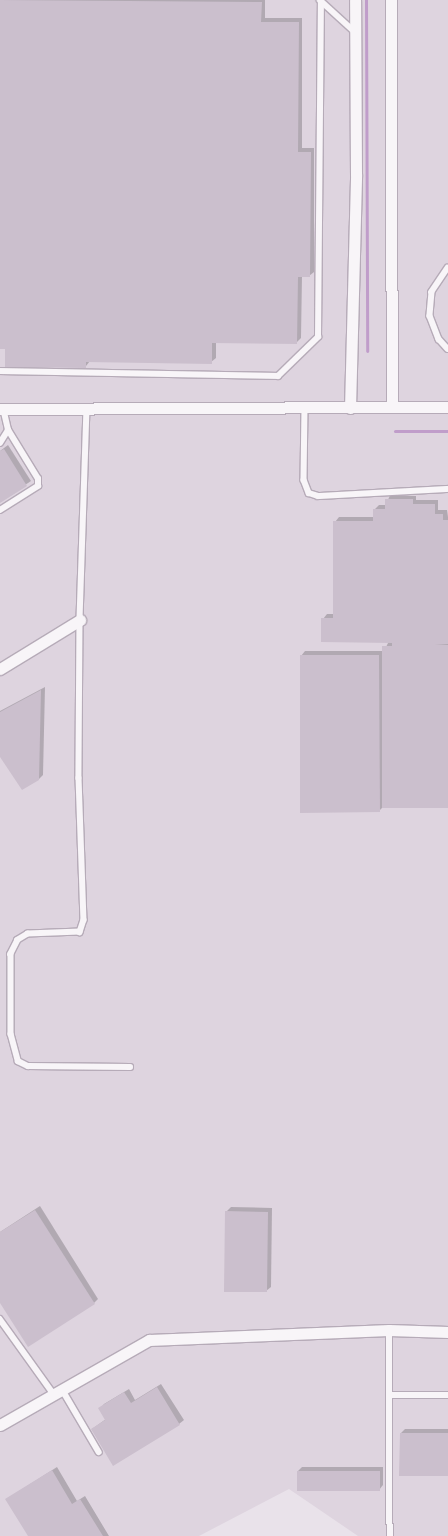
<!DOCTYPE html>
<style>
body{margin:0}
#map{position:relative;width:448px;height:1536px;overflow:hidden;background:#e9e2ea;font-family:Poppins,sans-serif}
div>[style]{position:absolute}
.built>*{inset:0;background:#ded4df}
.shadow>*{inset:0;background:#0003}
.stream>*{height:3px;margin:-1.5px;padding:0 1.5px;transform-origin:1.5px;border-radius:1.5px;background:#c09dca}
.building>*{inset:0;background:#cbbfcd}
.roads{filter:drop-shadow(1px 0 #b6abb8) drop-shadow(-1px 0 #b6abb8) drop-shadow(0 1px #b6abb8) drop-shadow(0 -1px #b6abb8)}
.lane>*{height:5.5px;margin:-2.75px;padding:0 2.75px;transform-origin:2.75px;border-radius:2.75px;background:#f8f5f8}
.street>*{height:11px;margin:-5.5px;padding:0 5.5px;transform-origin:5.5px;border-radius:5.5px;background:#f8f5f8}
span{translate:-50% -50%;white-space:nowrap;text-align:center;line-height:1.15;-webkit-text-stroke:4.5px #f7f1f8;paint-order:stroke}
</style>
<div id="map">
<div class="built">
<div style="clip-path:polygon(0 0,448px 0,448px 1536px,358px 1536px,289px 1489px,199px 1536px,0 1536px)"></div>
</div>
<div class="shadow">
<div style="clip-path:polygon(1px 0,265px 0,265px 18px,302px 18px,302px 148px,314px 148px,314px 272px,309px 276px,302px 276px,301px 338px,297px 342px,216px 342px,216px 358px,211px 362px,90px 361px,86px 366px,0 348px)"></div>
<div style="clip-path:polygon(8px 445px,31px 481px,0 502px,0 451px)"></div>
<div style="clip-path:polygon(390px 495px,416px 496px,416px 500px,438px 500px,438px 510px,447px 510px,448px 517px,448px 807px,383px 807px,379px 811px,301px 656px,305px 651px,384px 651px,389px 641px,323px 619px,327px 614px,334px 614px,335px 522px,339px 517px,374px 517px,374px 510px,379px 505px,386px 505px)"></div>
<div style="clip-path:polygon(45px 687px,43px 775px,39px 779px,0 755px,0 711px)"></div>
<div style="clip-path:polygon(40px 1206px,98px 1299px,94px 1303px,0 1301px,0 1232px)"></div>
<div style="clip-path:polygon(231px 1207px,272px 1208px,271px 1287px,266px 1291px,226px 1212px)"></div>
<div style="clip-path:polygon(161px 1384px,184px 1420px,179px 1424px,92px 1429px,106px 1419px,100px 1409px,104px 1404px,129px 1389px,135px 1400px)"></div>
<div style="clip-path:polygon(405px 1429px,448px 1429px,448px 1475px,401px 1433px)"></div>
<div style="clip-path:polygon(57px 1467px,77px 1501px,85px 1496px,109px 1536px,29px 1536px,7px 1499px)"></div>
<div style="clip-path:polygon(302px 1467px,383px 1467px,383px 1485px,379px 1490px,298px 1471px)"></div>
</div>
<div class="stream">
<div style="left:366px;top:0;width:351px;rotate:89.8deg"></div>
<div style="left:395px;top:431px;width:53px"></div>
</div>
<div class="building">
<div style="clip-path:polygon(0 0,262px 2px,261px 22px,299px 22px,298px 152px,311px 152px,310px 277px,298px 277px,297px 344px,212px 343px,212px 364px,86px 362px,86px 368px,5px 367px,5px 349px,0 349px)"></div>
<div style="clip-path:polygon(4px 449px,27px 486px,0 503px,0 451px)"></div>
<div style="clip-path:polygon(385px 499px,413px 499px,413px 504px,435px 504px,435px 514px,443px 514px,443px 520px,448px 520px,448px 644px,435px 645px,448px 645px,448px 808px,382px 808px,382px 646px,392px 646px,392px 643px,321px 642px,321px 618px,333px 618px,333px 521px,373px 521px,373px 509px,385px 509px)"></div>
<div style="clip-path:polygon(300px 655px,379px 655px,380px 812px,300px 813px)"></div>
<div style="clip-path:polygon(41px 690px,39px 780px,22px 790px,0 757px,0 712px)"></div>
<div style="clip-path:polygon(35px 1210px,95px 1304px,28px 1347px,0 1303px,0 1232px)"></div>
<div style="clip-path:polygon(225px 1211px,268px 1212px,267px 1292px,224px 1292px)"></div>
<div style="clip-path:polygon(157px 1387px,180px 1425px,113px 1466px,91px 1429px,105px 1420px,98px 1408px,124px 1392px,131px 1403px)"></div>
<div style="clip-path:polygon(400px 1433px,448px 1433px,448px 1476px,399px 1476px)"></div>
<div style="clip-path:polygon(52px 1470px,72px 1504px,80px 1499px,103px 1536px,28px 1536px,5px 1499px)"></div>
<div style="clip-path:polygon(297px 1471px,380px 1471px,380px 1491px,297px 1491px)"></div>
</div>
<div class="roads">
<div class="lane">
<div style="left:320px;top:0;width:46px;rotate:42.4deg"></div>
<div style="left:448px;top:268px;width:29px;rotate:124deg"></div>
<div style="left:432px;top:292px;width:24px;rotate:95deg"></div>
<div style="left:430px;top:316px;width:25px;rotate:69deg"></div>
<div style="left:439px;top:339px;width:13px;rotate:48deg"></div>
<div style="left:0;top:371px;width:278px;rotate:1deg"></div>
<div style="left:278px;top:376px;width:56px;rotate:-44.3deg"></div>
<div style="left:318px;top:337px;width:336px;rotate:-89.5deg"></div>
<div style="left:87px;top:408px;width:212px;rotate:91.9deg"></div>
<div style="left:80px;top:620px;width:158px;rotate:90.4deg"></div>
<div style="left:79px;top:778px;width:142px;rotate:88deg"></div>
<div style="left:84px;top:920px;width:13px;rotate:108deg"></div>
<div style="left:80px;top:932px;width:52px;rotate:177.8deg"></div>
<div style="left:28px;top:934px;width:12px;rotate:149deg"></div>
<div style="left:18px;top:940px;width:16px;rotate:117deg"></div>
<div style="left:11px;top:954px;width:80px;rotate:90deg"></div>
<div style="left:11px;top:1034px;width:28px;rotate:75deg"></div>
<div style="left:18px;top:1061px;width:11px;rotate:27deg"></div>
<div style="left:28px;top:1066px;width:102px;rotate:0.6deg"></div>
<div style="left:305px;top:408px;width:72px;rotate:90.8deg"></div>
<div style="left:304px;top:480px;width:14px;rotate:69deg"></div>
<div style="left:309px;top:493px;width:9px;rotate:18deg"></div>
<div style="left:318px;top:496px;width:130px;rotate:-3.1deg"></div>
<div style="left:0;top:443px;width:15px;rotate:-58deg"></div>
<div style="left:8px;top:430px;width:22px;rotate:-103deg"></div>
<div style="left:0;top:510px;width:45px;rotate:-32.3deg"></div>
<div style="left:38px;top:486px;width:7px;rotate:-90deg"></div>
<div style="left:38px;top:479px;width:57px;rotate:-121.5deg"></div>
<div style="left:0;top:1319px;width:91px;rotate:54.4deg"></div>
<div style="left:389px;top:1330px;width:206px;rotate:89.7deg"></div>
<div style="left:62px;top:1389px;width:73px;rotate:59.6deg"></div>
<div style="left:390px;top:1395px;width:58px"></div>
</div>
<div class="street">
<div style="left:391px;top:0;width:407px;rotate:89.9deg"></div>
<div style="left:350px;top:408px;width:234px;rotate:-88.5deg"></div>
<div style="left:356px;top:174px;width:174px;rotate:-90.3deg"></div>
<div style="left:0;top:409px;width:448px;rotate:-0.3deg"></div>
<div style="left:0;top:669px;width:94px;rotate:-31.5deg"></div>
<div style="left:0;top:1425px;width:172px;rotate:-29.7deg"></div>
<div style="left:149px;top:1340px;width:240px;rotate:-2.4deg"></div>
<div style="left:389px;top:1330px;width:59px;rotate:1.9deg"></div>
</div>
</div>
</div>
